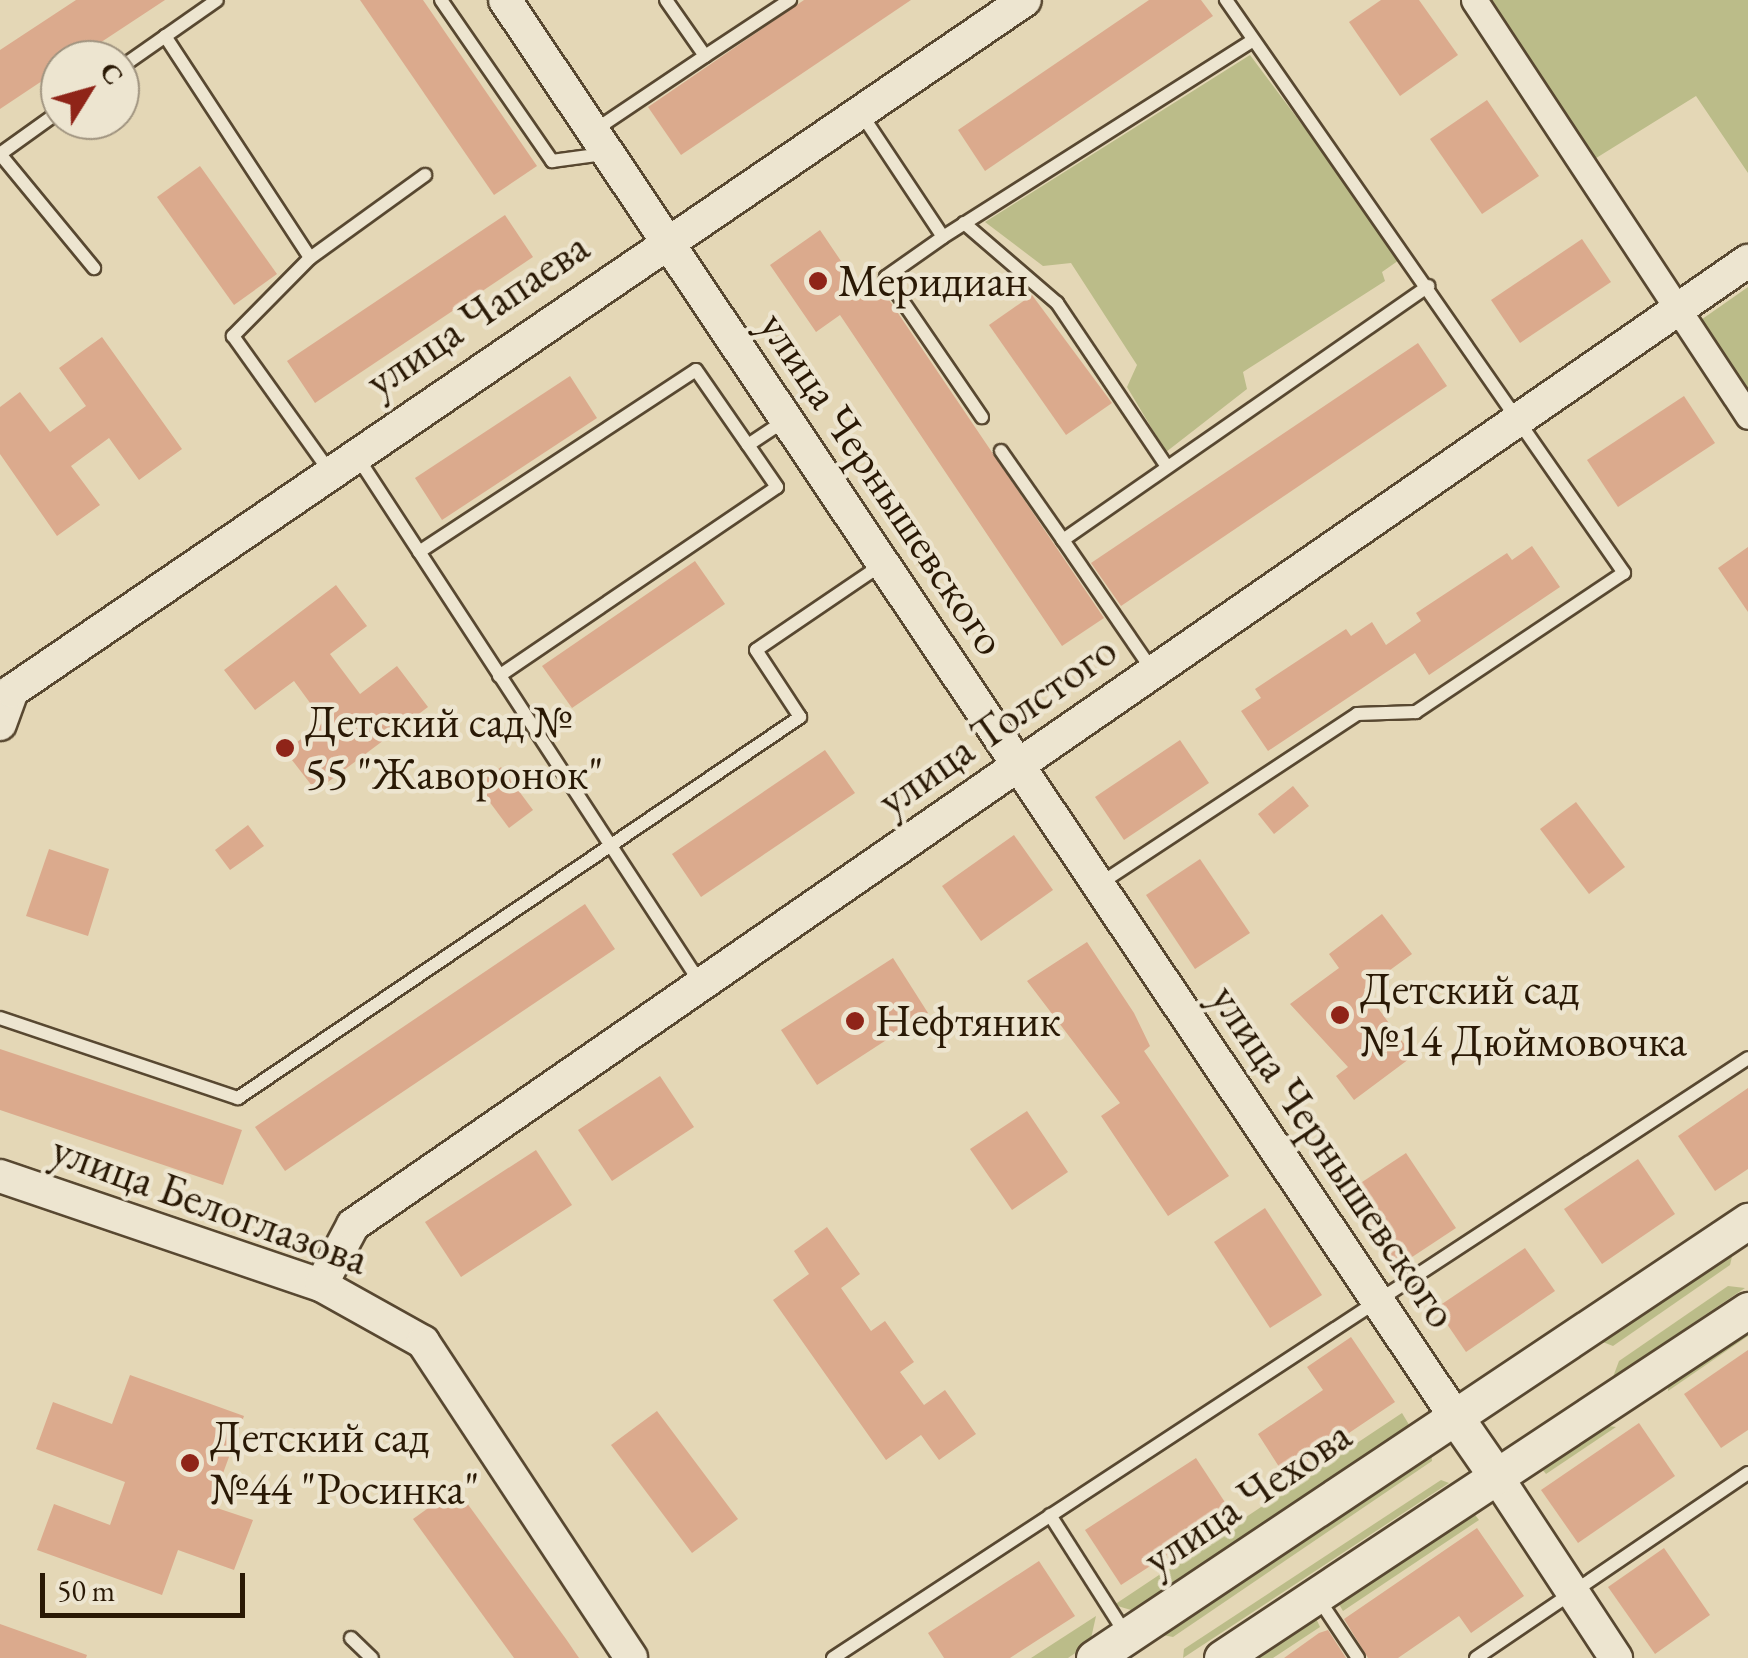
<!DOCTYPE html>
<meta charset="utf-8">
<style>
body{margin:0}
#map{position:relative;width:1748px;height:1658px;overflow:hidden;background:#e4d7b6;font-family:"EB Garamond",serif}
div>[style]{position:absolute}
.green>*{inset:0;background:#bbbc89}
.building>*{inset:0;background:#dbaa8d}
.roads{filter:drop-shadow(2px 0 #584831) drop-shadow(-2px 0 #584831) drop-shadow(0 2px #584831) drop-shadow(0 -2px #584831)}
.service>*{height:12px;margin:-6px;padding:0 6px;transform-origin:6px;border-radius:6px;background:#ede5d0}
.minor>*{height:25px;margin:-12.5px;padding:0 12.5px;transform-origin:12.5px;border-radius:12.5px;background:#ede5d0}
.tertiary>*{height:32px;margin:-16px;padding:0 16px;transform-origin:16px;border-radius:16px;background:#ede5d0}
.secondary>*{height:35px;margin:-17.5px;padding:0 17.5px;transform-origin:17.5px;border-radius:17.5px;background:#ede5d0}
.dots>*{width:28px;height:28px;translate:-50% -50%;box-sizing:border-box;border:5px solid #ede5d0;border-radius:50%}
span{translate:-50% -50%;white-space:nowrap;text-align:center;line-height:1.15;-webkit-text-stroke:9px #ede5d0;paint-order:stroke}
.poi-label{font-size:45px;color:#2a1905}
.left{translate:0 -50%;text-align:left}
.street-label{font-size:45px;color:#2a1905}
.north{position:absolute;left:40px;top:40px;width:100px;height:100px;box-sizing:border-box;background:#ede5d0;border:2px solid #9f937f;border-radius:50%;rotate:53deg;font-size:28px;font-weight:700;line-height:40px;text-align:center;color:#2a1905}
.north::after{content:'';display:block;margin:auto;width:35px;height:45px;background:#8f2418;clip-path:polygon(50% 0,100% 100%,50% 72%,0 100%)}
.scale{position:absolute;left:40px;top:1573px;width:205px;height:45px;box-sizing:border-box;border:5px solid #2a1905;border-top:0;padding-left:12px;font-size:30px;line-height:35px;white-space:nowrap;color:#2a1905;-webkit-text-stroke:8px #ede5d0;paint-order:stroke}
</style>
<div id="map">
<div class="green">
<div style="clip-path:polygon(1487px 0,1748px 0,1748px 173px,1696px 96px,1593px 160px)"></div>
<div style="clip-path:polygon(1250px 55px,1402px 258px,1382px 272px,1385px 281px,1243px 372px,1247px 389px,1166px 452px,1127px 387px,1137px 365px,1071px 263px,1043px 266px,985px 222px)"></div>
<div style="clip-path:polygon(1748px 287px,1748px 397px,1698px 322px)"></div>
<div style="clip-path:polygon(1734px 1248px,1730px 1265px,1613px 1346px,1595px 1339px)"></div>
<div style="clip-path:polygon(1728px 1286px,1745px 1288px,1613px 1377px,1619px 1361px)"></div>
<div style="clip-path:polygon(1748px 1319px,1748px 1336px,1668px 1391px,1669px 1373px)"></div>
<div style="clip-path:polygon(1402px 1413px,1411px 1428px,1138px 1612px,1114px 1605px)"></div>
<div style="clip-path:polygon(1594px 1424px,1616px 1427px,1546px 1474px,1537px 1463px)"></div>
<div style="clip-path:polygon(1431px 1450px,1432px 1461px,1173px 1637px,1157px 1634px)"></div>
<div style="clip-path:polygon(1441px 1480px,1449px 1483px,1183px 1658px,1184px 1649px)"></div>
<div style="clip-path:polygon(1472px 1511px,1479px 1520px,1343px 1611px,1337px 1601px)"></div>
<div style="clip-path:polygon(1096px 1616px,1090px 1643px,1068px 1658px,1031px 1658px)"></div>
<div style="clip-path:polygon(1315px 1616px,1320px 1627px,1273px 1658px,1251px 1658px)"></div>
</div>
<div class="building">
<div style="clip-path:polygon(76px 0,165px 0,74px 60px,60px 60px,60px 69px,0 109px,0 50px)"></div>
<div style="clip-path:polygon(360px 0,423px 0,537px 166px,494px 195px)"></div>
<div style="clip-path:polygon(804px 0,911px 0,681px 155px,648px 107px)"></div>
<div style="clip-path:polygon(1149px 0,1201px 0,1213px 16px,985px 171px,958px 130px)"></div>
<div style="clip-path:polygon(1381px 0,1419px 0,1458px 55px,1400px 96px,1349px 22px)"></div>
<div style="clip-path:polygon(1487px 100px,1539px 176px,1482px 214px,1430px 139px)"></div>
<div style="clip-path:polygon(200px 166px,277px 274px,234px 305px,157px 197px)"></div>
<div style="clip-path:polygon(505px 215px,533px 257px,315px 403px,287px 361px)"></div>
<div style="clip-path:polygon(820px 230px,866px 298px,881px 288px,1104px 618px,1062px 646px,840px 315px,816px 332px,770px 265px)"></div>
<div style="clip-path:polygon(1582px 239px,1611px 282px,1520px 343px,1491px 300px)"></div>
<div style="clip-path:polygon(1032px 295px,1112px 403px,1066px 435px,989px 325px)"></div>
<div style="clip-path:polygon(102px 337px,182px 449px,139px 480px,109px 438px,71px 466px,100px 505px,57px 536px,0 454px,0 407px,20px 392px,50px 432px,86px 406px,59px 368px)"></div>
<div style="clip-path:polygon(1418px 343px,1447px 386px,1121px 606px,1091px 563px)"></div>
<div style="clip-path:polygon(570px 376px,597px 418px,442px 520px,415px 478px)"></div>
<div style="clip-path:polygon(1684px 396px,1715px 443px,1618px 507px,1587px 460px)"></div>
<div style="clip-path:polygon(1532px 546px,1560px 587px,1429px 675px,1415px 653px,1268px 751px,1241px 711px,1261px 698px,1255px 689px,1346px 629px,1351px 636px,1372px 622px,1386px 645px,1421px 621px,1416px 613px,1507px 553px,1512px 560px)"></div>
<div style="clip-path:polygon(1748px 547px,1748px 612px,1718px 568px)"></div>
<div style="clip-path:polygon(695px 561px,725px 604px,572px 708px,542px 666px)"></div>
<div style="clip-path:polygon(336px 585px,367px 626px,330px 654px,360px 694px,397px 666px,428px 707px,316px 791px,285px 751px,324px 722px,294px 681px,255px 710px,224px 670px)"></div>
<div style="clip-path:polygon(1180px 740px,1209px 783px,1124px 840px,1095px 797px)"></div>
<div style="clip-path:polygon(825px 750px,855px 793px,701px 897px,672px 854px)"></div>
<div style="clip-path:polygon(501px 767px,533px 810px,509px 828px,477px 785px)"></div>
<div style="clip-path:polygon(1293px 786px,1309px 806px,1274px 834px,1258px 814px)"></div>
<div style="clip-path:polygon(1576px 802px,1625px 867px,1589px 894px,1540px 829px)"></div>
<div style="clip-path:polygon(248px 825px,264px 846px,230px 870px,215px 850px)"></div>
<div style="clip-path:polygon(1014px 835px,1053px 890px,981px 941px,942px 886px)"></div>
<div style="clip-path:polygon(49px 849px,109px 869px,88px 936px,26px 916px)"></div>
<div style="clip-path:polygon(1200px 859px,1250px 933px,1195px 969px,1146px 895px)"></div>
<div style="clip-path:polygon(585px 904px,615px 949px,285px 1171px,255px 1127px)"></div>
<div style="clip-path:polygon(1382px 914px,1412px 954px,1364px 989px,1413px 1056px,1354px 1100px,1336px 1076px,1348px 1067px,1290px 1004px,1339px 968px,1329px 954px)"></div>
<div style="clip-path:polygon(1087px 942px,1134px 1013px,1150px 1046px,1144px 1051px,1229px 1176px,1168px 1216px,1101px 1116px,1120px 1103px,1027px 981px)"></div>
<div style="clip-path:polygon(893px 958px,928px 1013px,817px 1085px,781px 1030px)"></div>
<div style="clip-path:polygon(0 1049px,242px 1130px,223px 1185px,0 1110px)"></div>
<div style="clip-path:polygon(660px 1076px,694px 1127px,612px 1181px,578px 1130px)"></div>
<div style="clip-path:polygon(1748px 1088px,1748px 1169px,1715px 1191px,1678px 1136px)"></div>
<div style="clip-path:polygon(1027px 1111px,1068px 1172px,1012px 1210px,970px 1149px)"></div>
<div style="clip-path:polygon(536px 1150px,572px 1205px,461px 1277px,425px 1222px)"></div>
<div style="clip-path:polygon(1406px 1153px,1456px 1228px,1397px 1267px,1347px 1192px)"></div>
<div style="clip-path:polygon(1638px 1159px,1675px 1214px,1602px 1264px,1564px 1209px)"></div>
<div style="clip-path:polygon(1265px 1208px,1322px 1295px,1270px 1328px,1214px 1242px)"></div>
<div style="clip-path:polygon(827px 1227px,860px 1274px,841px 1288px,871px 1331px,885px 1321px,914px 1362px,900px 1372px,924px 1405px,945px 1390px,976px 1434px,939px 1460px,921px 1435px,886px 1460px,773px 1300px,809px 1274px,794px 1251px)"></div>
<div style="clip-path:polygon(1525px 1248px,1555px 1291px,1466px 1352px,1436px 1308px)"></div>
<div style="clip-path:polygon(1351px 1337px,1395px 1402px,1285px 1476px,1258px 1434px,1323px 1390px,1307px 1367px)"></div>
<div style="clip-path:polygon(1748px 1350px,1748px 1430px,1721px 1448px,1684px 1394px)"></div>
<div style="clip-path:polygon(130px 1375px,244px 1416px,211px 1506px,253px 1520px,234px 1570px,178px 1550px,162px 1595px,37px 1550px,54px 1504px,110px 1525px,125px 1482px,36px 1449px,53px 1402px,112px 1424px)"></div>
<div style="clip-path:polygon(657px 1411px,738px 1519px,692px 1553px,611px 1445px)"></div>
<div style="clip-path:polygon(1639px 1423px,1675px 1476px,1578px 1543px,1541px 1490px)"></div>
<div style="clip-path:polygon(1196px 1458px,1232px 1513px,1121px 1585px,1085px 1530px)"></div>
<div style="clip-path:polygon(456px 1488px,566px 1639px,579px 1658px,514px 1658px,413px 1519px)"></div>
<div style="clip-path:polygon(1477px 1528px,1524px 1596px,1471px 1633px,1459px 1616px,1398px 1658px,1368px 1658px,1344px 1619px)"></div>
<div style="clip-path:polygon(1664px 1548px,1710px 1615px,1655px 1654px,1608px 1587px)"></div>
<div style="clip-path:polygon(1039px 1561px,1075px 1616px,1010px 1658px,944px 1658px,928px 1633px)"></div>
<div style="clip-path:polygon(0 1624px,87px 1655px,86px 1658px,0 1658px)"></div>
<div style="clip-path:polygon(1328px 1630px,1346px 1658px,1284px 1658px,1319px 1633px)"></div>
</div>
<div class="roads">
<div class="service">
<div style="left:441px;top:0;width:196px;rotate:55.4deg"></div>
<div style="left:552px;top:161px;width:52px;rotate:-7.7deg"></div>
<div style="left:666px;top:0;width:68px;rotate:55.1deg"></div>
<div style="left:705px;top:56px;width:102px;rotate:-33.4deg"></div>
<div style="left:165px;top:36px;width:265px;rotate:56.8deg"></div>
<div style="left:310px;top:258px;width:110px;rotate:134.6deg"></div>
<div style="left:233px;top:336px;width:163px;rotate:54.5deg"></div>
<div style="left:120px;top:68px;width:118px;rotate:-35deg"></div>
<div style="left:862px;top:115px;width:146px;rotate:56.4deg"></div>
<div style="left:943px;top:237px;width:366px;rotate:-32.4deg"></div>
<div style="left:595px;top:130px;width:133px;rotate:-33.9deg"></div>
<div style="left:0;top:154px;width:148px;rotate:50.5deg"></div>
<div style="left:0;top:154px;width:74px;rotate:-35.6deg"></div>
<div style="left:964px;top:223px;width:123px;rotate:40.7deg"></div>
<div style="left:1057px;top:303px;width:197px;rotate:56.1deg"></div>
<div style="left:943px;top:237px;width:70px;rotate:144.9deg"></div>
<div style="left:886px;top:277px;width:170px;rotate:55.6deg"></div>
<div style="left:310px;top:258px;width:142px;rotate:-35.8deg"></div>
<div style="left:1001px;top:451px;width:108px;rotate:55.1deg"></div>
<div style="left:358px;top:458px;width:628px;rotate:56.89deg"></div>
<div style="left:419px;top:552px;width:331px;rotate:-33.3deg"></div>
<div style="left:696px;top:370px;width:91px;rotate:55.3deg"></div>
<div style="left:748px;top:445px;width:43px;rotate:-33.7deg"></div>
<div style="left:1152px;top:670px;width:158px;rotate:-124.4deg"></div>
<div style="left:1063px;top:540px;width:445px;rotate:-34.8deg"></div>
<div style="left:499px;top:676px;width:336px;rotate:-34.2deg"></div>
<div style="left:777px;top:487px;width:51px;rotate:-124.6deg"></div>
<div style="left:1101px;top:883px;width:307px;rotate:-33.4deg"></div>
<div style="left:1357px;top:714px;width:59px;rotate:-1.9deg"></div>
<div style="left:1416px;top:712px;width:250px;rotate:-33.8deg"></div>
<div style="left:1624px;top:573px;width:698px;rotate:-124.78deg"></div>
<div style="left:0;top:1018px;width:251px;rotate:18.6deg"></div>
<div style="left:238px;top:1098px;width:679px;rotate:-34.13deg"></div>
<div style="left:800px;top:717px;width:80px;rotate:-123.3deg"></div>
<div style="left:756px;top:650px;width:151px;rotate:-34.2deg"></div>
<div style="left:1050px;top:1515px;width:143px;rotate:57.5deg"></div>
<div style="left:1318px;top:1598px;width:72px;rotate:56.3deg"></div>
<div style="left:351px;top:1638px;width:29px;rotate:44deg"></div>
<div style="left:833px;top:1658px;width:1094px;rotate:-33.25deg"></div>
<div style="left:1476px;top:1658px;width:329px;rotate:-34.2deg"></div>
</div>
<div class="minor">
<div style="left:1474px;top:0;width:498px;rotate:56.6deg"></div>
</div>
<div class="tertiary">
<div style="left:505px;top:0;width:1704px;rotate:56.15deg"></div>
<div style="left:0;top:724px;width:35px;rotate:-70deg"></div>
<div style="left:12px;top:691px;width:1226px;rotate:-34.3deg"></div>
<div style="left:0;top:1176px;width:339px;rotate:18.8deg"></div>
<div style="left:321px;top:1285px;width:117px;rotate:29.2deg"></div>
<div style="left:423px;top:1342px;width:378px;rotate:56.6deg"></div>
<div style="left:321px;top:1285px;width:68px;rotate:-61.9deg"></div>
<div style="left:353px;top:1225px;width:1696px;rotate:-34.65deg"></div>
<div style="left:1497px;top:1477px;width:217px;rotate:56.7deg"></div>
</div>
<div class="secondary">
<div style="left:1454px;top:1415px;width:75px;rotate:55.3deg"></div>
<div style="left:1094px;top:1658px;width:787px;rotate:-33.75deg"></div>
<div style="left:1222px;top:1658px;width:631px;rotate:-33.49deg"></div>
</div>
</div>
<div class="dots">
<div style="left:818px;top:281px;background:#8f2418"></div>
<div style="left:285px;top:748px;background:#8f2418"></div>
<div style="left:1340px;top:1015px;background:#8f2418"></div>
<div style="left:855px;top:1021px;background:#8f2418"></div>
<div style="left:190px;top:1463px;background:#8f2418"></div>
</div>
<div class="poi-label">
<span class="left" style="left:838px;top:281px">Меридиан</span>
<span class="left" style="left:305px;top:748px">Детский сад №<br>55 "Жаворонок"</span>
<span class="left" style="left:1360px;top:1015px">Детский сад<br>№14 Дюймовочка</span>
<span class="left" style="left:875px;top:1021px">Нефтяник</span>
<span class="left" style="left:210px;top:1463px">Детский сад<br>№44 "Росинка"</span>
</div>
<div class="street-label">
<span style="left:477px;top:314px;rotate:-34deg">улица Чапаева</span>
<span style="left:883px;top:483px;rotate:56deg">улица Чернышевского</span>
<span style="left:997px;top:725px;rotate:-35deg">улица Толстого</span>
<span style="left:1334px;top:1156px;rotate:56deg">улица Чернышевского</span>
<span style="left:210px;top:1204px;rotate:20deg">улица Белоглазова</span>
<span style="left:1247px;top:1497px;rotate:-34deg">улица Чехова</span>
</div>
<div class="north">С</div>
<div class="scale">50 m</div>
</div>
